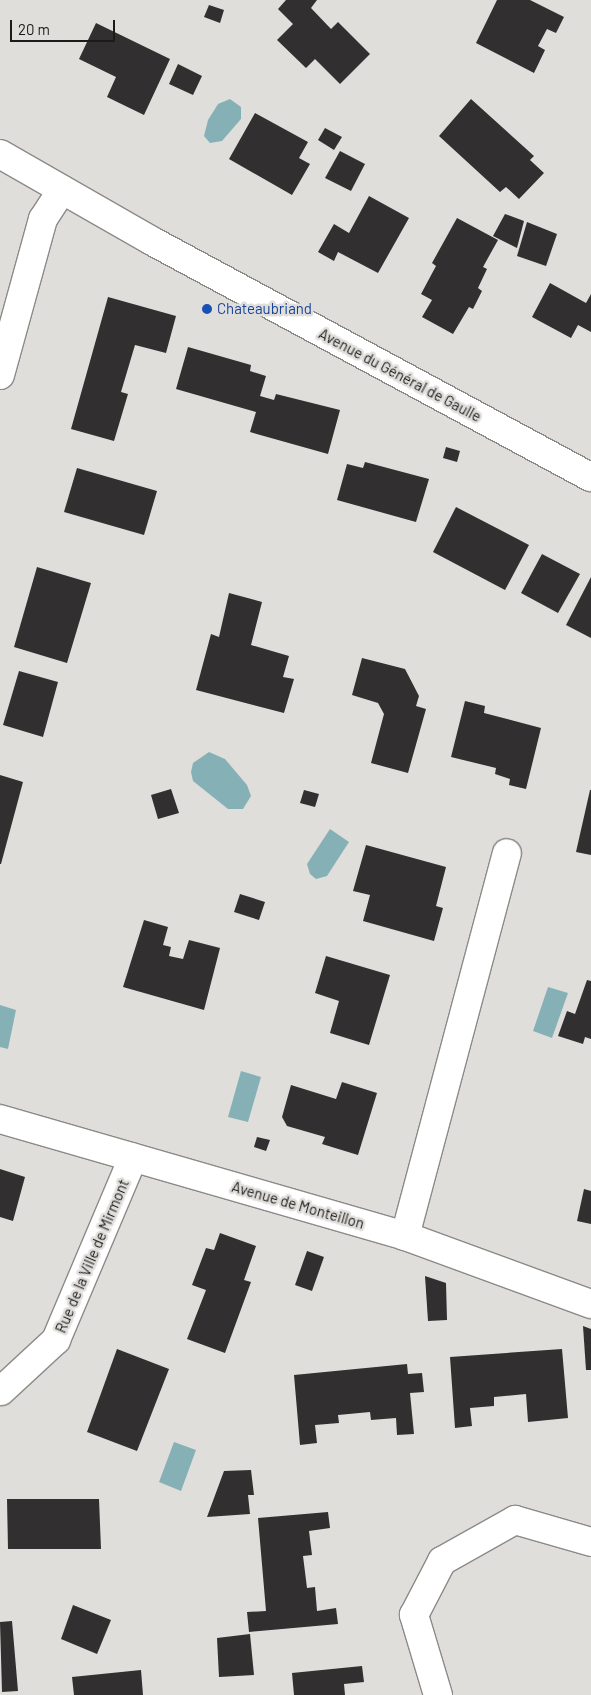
<!DOCTYPE html>
<meta charset="utf-8">
<style>
body{margin:0}
#map{position:relative;width:591px;height:1695px;overflow:hidden;background:#e0dedb;font-family:Barlow,sans-serif}
div>[style]{position:absolute}
.water>*{inset:0;background:#85b1b6}
.building>*{inset:0;background:#312f30}
.roads{filter:drop-shadow(1px 0 #8c8a88) drop-shadow(-1px 0 #8c8a88) drop-shadow(0 1px #8c8a88) drop-shadow(0 -1px #8c8a88)}
.minor>*{height:28px;margin:-14px;padding:0 14px;transform-origin:14px;border-radius:14px;background:#fff}
.major>*{height:28px;margin:-14px;padding:0 14px;transform-origin:14px;border-radius:14px;background:#fff}
.dots>*{width:14px;height:14px;translate:-50% -50%;box-sizing:border-box;border:2px solid #e0dedb;border-radius:50%}
span{translate:-50% -50%;white-space:nowrap;text-align:center;line-height:1.15;-webkit-text-stroke:5px #e0dedb;paint-order:stroke}
.transit-label{font-size:15px;color:#164399}
.left{translate:0 -50%;text-align:left}
.street-label{font-size:15px;color:#1c1b1a}
.scale{position:absolute;left:10px;top:20px;width:105px;height:22px;box-sizing:border-box;border:2px solid #1c1b1a;border-top:0;padding-left:6px;font-size:15px;line-height:18px;white-space:nowrap;color:#1c1b1a;-webkit-text-stroke:4px #e0dedb;paint-order:stroke}
</style>
<div id="map">
<div class="water">
<div style="clip-path:polygon(230px 99px,241px 107px,241px 119px,222px 141px,210px 143px,204px 136px,208px 120px,218px 104px)"></div>
<div style="clip-path:polygon(209px 752px,225px 759px,247px 785px,251px 796px,243px 809px,228px 809px,193px 781px,191px 772px,193px 763px)"></div>
<div style="clip-path:polygon(330px 829px,349px 842px,327px 876px,316px 879px,310px 874px,307px 864px)"></div>
<div style="clip-path:polygon(548px 987px,568px 993px,552px 1038px,533px 1031px)"></div>
<div style="clip-path:polygon(0 1005px,16px 1010px,8px 1049px,0 1047px)"></div>
<div style="clip-path:polygon(241px 1071px,261px 1077px,248px 1122px,228px 1117px)"></div>
<div style="clip-path:polygon(174px 1442px,196px 1450px,181px 1491px,159px 1482px)"></div>
</div>
<div class="building">
<div style="clip-path:polygon(286px 0,317px 0,311px 8px,331px 29px,338px 22px,370px 54px,340px 84px,315px 59px,306px 68px,277px 40px,293px 24px,278px 9px)"></div>
<div style="clip-path:polygon(497px 0,530px 0,564px 17px,556px 33px,547px 29px,538px 46px,545px 50px,534px 73px,476px 43px)"></div>
<div style="clip-path:polygon(209px 5px,224px 10px,220px 23px,204px 17px)"></div>
<div style="clip-path:polygon(96px 23px,170px 59px,144px 115px,107px 97px,116px 77px,79px 59px)"></div>
<div style="clip-path:polygon(178px 64px,202px 76px,193px 95px,169px 84px)"></div>
<div style="clip-path:polygon(471px 99px,534px 156px,530px 160px,544px 173px,519px 199px,506px 187px,500px 192px,439px 136px)"></div>
<div style="clip-path:polygon(255px 113px,308px 142px,299px 158px,310px 164px,292px 195px,229px 159px)"></div>
<div style="clip-path:polygon(325px 128px,342px 137px,334px 150px,318px 140px)"></div>
<div style="clip-path:polygon(340px 151px,365px 164px,351px 191px,325px 178px)"></div>
<div style="clip-path:polygon(369px 196px,409px 218px,378px 273px,338px 252px,334px 261px,318px 252px,334px 224px,349px 233px)"></div>
<div style="clip-path:polygon(505px 214px,524px 221px,517px 248px,493px 236px)"></div>
<div style="clip-path:polygon(457px 218px,498px 240px,483px 267px,487px 269px,478px 288px,482px 291px,473px 309px,469px 307px,453px 334px,422px 317px,432px 300px,421px 294px,436px 266px,432px 263px)"></div>
<div style="clip-path:polygon(527px 222px,557px 234px,546px 266px,517px 256px)"></div>
<div style="clip-path:polygon(550px 283px,586px 303px,591px 294px,591px 332px,578px 325px,571px 338px,532px 317px)"></div>
<div style="clip-path:polygon(108px 297px,176px 316px,166px 353px,135px 345px,121px 392px,128px 394px,114px 441px,71px 429px)"></div>
<div style="clip-path:polygon(188px 347px,251px 365px,250px 371px,266px 376px,260px 396px,274px 400px,276px 394px,340px 410px,328px 454px,250px 432px,256px 412px,176px 389px)"></div>
<div style="clip-path:polygon(446px 447px,460px 451px,457px 462px,443px 458px)"></div>
<div style="clip-path:polygon(365px 462px,429px 479px,416px 522px,337px 500px,347px 464px,363px 468px)"></div>
<div style="clip-path:polygon(77px 468px,157px 491px,144px 535px,64px 512px)"></div>
<div style="clip-path:polygon(456px 507px,529px 545px,505px 590px,433px 552px)"></div>
<div style="clip-path:polygon(542px 554px,580px 574px,558px 613px,521px 593px)"></div>
<div style="clip-path:polygon(37px 567px,91px 583px,67px 663px,14px 647px)"></div>
<div style="clip-path:polygon(591px 577px,591px 638px,566px 625px)"></div>
<div style="clip-path:polygon(229px 593px,262px 602px,251px 645px,289px 656px,283px 677px,294px 679px,284px 713px,196px 690px,211px 634px,219px 637px)"></div>
<div style="clip-path:polygon(362px 658px,405px 669px,419px 696px,416px 706px,426px 709px,408px 773px,371px 763px,384px 714px,378px 703px,352px 695px)"></div>
<div style="clip-path:polygon(19px 671px,58px 682px,43px 737px,3px 725px)"></div>
<div style="clip-path:polygon(465px 701px,485px 706px,484px 713px,541px 728px,526px 789px,509px 785px,510px 779px,495px 774px,496px 768px,451px 757px)"></div>
<div style="clip-path:polygon(0 775px,23px 782px,1px 864px,0 864px)"></div>
<div style="clip-path:polygon(171px 789px,179px 813px,158px 819px,151px 795px)"></div>
<div style="clip-path:polygon(304px 790px,319px 794px,315px 807px,300px 803px)"></div>
<div style="clip-path:polygon(590px 790px,591px 790px,591px 855px,576px 852px)"></div>
<div style="clip-path:polygon(366px 845px,446px 867px,436px 906px,443px 908px,434px 941px,363px 921px,370px 895px,353px 891px)"></div>
<div style="clip-path:polygon(240px 894px,265px 902px,259px 920px,234px 912px)"></div>
<div style="clip-path:polygon(144px 920px,168px 927px,163px 945px,171px 947px,169px 956px,183px 959px,189px 940px,220px 948px,204px 1010px,123px 987px)"></div>
<div style="clip-path:polygon(326px 956px,390px 975px,369px 1045px,330px 1033px,339px 1001px,315px 993px)"></div>
<div style="clip-path:polygon(587px 980px,591px 981px,591px 1039px,585px 1037px,583px 1044px,558px 1036px,567px 1011px,575px 1014px)"></div>
<div style="clip-path:polygon(342px 1082px,377px 1093px,358px 1155px,322px 1144px,325px 1137px,287px 1126px,282px 1117px,291px 1085px,336px 1099px)"></div>
<div style="clip-path:polygon(257px 1137px,270px 1140px,266px 1151px,254px 1147px)"></div>
<div style="clip-path:polygon(0 1169px,25px 1177px,13px 1221px,0 1217px)"></div>
<div style="clip-path:polygon(584px 1189px,591px 1191px,591px 1224px,577px 1221px)"></div>
<div style="clip-path:polygon(220px 1233px,256px 1246px,244px 1280px,251px 1282px,225px 1353px,187px 1339px,206px 1290px,192px 1285px,206px 1248px,214px 1250px)"></div>
<div style="clip-path:polygon(307px 1251px,324px 1257px,312px 1291px,295px 1285px)"></div>
<div style="clip-path:polygon(425px 1276px,446px 1283px,447px 1320px,428px 1321px)"></div>
<div style="clip-path:polygon(583px 1326px,591px 1329px,591px 1370px,586px 1370px)"></div>
<div style="clip-path:polygon(117px 1349px,169px 1369px,137px 1451px,87px 1432px)"></div>
<div style="clip-path:polygon(562px 1349px,568px 1418px,528px 1422px,526px 1394px,494px 1397px,494px 1406px,470px 1408px,472px 1426px,455px 1428px,450px 1357px)"></div>
<div style="clip-path:polygon(407px 1364px,408px 1374px,422px 1373px,424px 1392px,410px 1393px,414px 1434px,397px 1435px,396px 1418px,371px 1420px,370px 1412px,338px 1415px,339px 1423px,315px 1425px,317px 1443px,300px 1445px,294px 1375px)"></div>
<div style="clip-path:polygon(251px 1470px,254px 1495px,248px 1495px,250px 1514px,207px 1517px,224px 1471px)"></div>
<div style="clip-path:polygon(7px 1499px,99px 1499px,101px 1549px,8px 1549px)"></div>
<div style="clip-path:polygon(328px 1512px,330px 1528px,309px 1531px,312px 1555px,303px 1556px,307px 1588px,315px 1587px,317px 1611px,336px 1608px,338px 1624px,249px 1632px,247px 1612px,266px 1611px,258px 1518px)"></div>
<div style="clip-path:polygon(73px 1605px,111px 1620px,97px 1654px,61px 1639px)"></div>
<div style="clip-path:polygon(12px 1621px,18px 1691px,2px 1692px,0 1622px)"></div>
<div style="clip-path:polygon(250px 1634px,254px 1675px,219px 1677px,217px 1638px)"></div>
<div style="clip-path:polygon(362px 1666px,364px 1682px,344px 1684px,345px 1695px,294px 1695px,292px 1673px)"></div>
<div style="clip-path:polygon(141px 1670px,143px 1695px,74px 1695px,72px 1677px)"></div>
</div>
<div class="roads">
<div class="minor">
<div style="left:0;top:375px;width:162px;rotate:-74.6deg"></div>
<div style="left:43px;top:219px;width:35px;rotate:-57deg"></div>
<div style="left:0;top:1119px;width:422px;rotate:16.1deg"></div>
<div style="left:405px;top:1236px;width:198px;rotate:20.1deg"></div>
<div style="left:405px;top:1236px;width:396px;rotate:-75.1deg"></div>
<div style="left:1px;top:1391px;width:75px;rotate:-42.8deg"></div>
<div style="left:56px;top:1340px;width:198px;rotate:-67.1deg"></div>
<div style="left:438px;top:1695px;width:84px;rotate:-106.7deg"></div>
<div style="left:414px;top:1615px;width:61px;rotate:-62.6deg"></div>
<div style="left:442px;top:1561px;width:84px;rotate:-29.3deg"></div>
<div style="left:515px;top:1520px;width:79px;rotate:16.1deg"></div>
</div>
<div class="major">
<div style="left:0;top:154px;width:175px;rotate:29.8deg"></div>
<div style="left:152px;top:241px;width:498px;rotate:28.3deg"></div>
</div>
</div>
<div class="dots">
<div style="left:207px;top:309px;background:#1a4fb4"></div>
</div>
<div class="transit-label">
<span class="left" style="left:217px;top:309px">Chateaubriand</span>
</div>
<div class="street-label">
<span style="left:400px;top:375px;rotate:28deg">Avenue du Général de Gaulle</span>
<span style="left:298px;top:1205px;rotate:16deg">Avenue de Monteillon</span>
<span style="left:92px;top:1256px;rotate:-67deg">Rue de la Ville de Mirmont</span>
</div>
<div class="scale">20 m</div>
</div>
